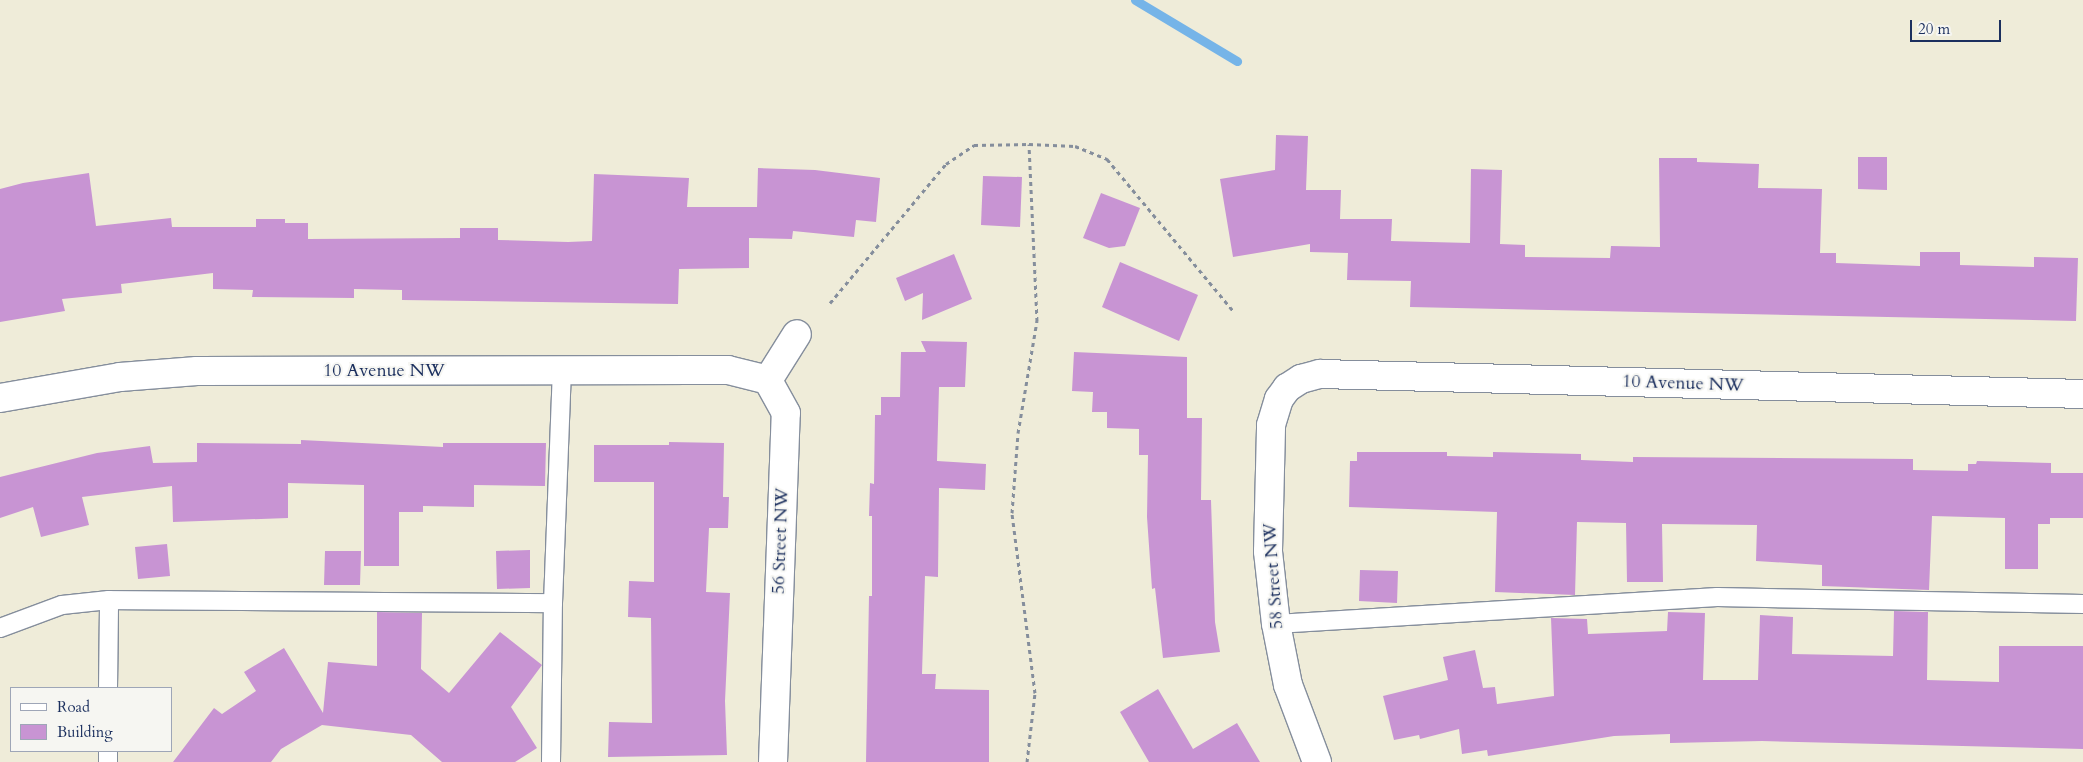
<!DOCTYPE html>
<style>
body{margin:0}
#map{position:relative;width:2083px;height:762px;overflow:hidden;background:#efecd9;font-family:Cardo,serif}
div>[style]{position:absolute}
.stream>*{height:9px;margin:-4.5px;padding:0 4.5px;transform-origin:4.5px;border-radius:4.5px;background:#75b4e8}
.building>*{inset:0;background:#c894d3}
.path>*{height:3px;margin-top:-1.5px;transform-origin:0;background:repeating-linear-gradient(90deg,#858e9c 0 4px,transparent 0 8px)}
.roads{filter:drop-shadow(1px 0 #858e9c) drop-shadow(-1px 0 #858e9c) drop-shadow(0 1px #858e9c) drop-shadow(0 -1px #858e9c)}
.lane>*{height:18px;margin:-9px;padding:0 9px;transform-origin:9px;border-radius:9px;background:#fff}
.street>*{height:28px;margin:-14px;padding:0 14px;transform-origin:14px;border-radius:14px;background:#fff}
span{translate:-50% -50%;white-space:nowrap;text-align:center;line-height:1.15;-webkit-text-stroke:4px #f6f6f2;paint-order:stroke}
.street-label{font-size:18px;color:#1b2f5e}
.legend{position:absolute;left:10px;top:687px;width:162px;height:65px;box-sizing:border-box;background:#f6f6f2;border:1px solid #9ea6b7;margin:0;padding:6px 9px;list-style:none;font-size:15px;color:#1b2f5e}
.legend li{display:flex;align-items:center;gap:10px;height:25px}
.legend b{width:25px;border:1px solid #9ea6b7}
.scale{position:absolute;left:1910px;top:20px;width:91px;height:22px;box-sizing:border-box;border:2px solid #1b2f5e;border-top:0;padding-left:6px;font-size:15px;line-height:18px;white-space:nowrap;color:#1b2f5e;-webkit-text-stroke:4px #f6f6f2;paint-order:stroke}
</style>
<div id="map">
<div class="stream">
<div style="left:1135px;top:0;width:119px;rotate:30.9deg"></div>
</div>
<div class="building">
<div style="clip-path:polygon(1276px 135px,1308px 136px,1306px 190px,1341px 190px,1340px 219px,1392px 219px,1391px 241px,1470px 243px,1471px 169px,1502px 170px,1500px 244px,1525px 245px,1525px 257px,1610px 258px,1611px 246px,1660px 247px,1659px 158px,1697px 158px,1697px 162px,1759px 164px,1758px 188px,1822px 189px,1820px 253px,1836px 253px,1836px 263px,1920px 266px,1920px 252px,1960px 252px,1960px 265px,2034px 267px,2034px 257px,2078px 258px,2076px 321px,1410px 307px,1411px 281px,1347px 280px,1348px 253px,1310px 252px,1310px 244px,1233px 257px,1220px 179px,1275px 170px)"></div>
<div style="clip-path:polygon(1858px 157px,1887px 157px,1887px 190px,1858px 189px)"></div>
<div style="clip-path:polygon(758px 168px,815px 170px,880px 178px,876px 222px,856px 220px,854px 237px,793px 231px,792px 239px,749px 238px,749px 268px,679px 269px,678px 304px,402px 300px,402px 290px,354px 289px,354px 298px,252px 297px,253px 290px,213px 289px,213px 273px,121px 284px,122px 293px,62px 299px,65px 311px,0 322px,0 189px,23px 183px,89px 173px,96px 226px,171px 218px,172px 227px,256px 227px,256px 219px,285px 219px,285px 223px,308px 223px,308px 239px,460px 238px,460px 228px,498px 228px,498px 240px,568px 242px,592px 241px,594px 174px,689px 178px,687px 207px,757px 207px)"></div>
<div style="clip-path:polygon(983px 176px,1022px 177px,1020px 227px,981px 225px)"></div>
<div style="clip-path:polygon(1101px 193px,1140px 208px,1125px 246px,1109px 248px,1083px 238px)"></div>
<div style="clip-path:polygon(954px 254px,972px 299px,922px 320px,923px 293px,905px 301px,896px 278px)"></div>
<div style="clip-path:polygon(1120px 262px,1198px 295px,1179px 341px,1102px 307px)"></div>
<div style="clip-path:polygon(921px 341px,967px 342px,965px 387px,939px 387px,937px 461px,986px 464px,985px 490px,939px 488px,938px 577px,925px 576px,922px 674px,936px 674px,935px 689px,989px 690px,989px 762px,866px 762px,869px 596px,872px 596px,872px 516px,869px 516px,870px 483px,874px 484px,875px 415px,881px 415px,881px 397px,900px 397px,901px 352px,926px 352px)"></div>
<div style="clip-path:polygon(1074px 352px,1187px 357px,1187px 418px,1202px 418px,1201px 500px,1211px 500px,1215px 622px,1220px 652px,1163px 658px,1155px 588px,1152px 589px,1147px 517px,1148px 455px,1139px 455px,1139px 429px,1107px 428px,1107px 412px,1092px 412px,1093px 392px,1072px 391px)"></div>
<div style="clip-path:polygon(301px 440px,443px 447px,443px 443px,546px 443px,545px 486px,474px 485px,474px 507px,423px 506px,423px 512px,399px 512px,399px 566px,364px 566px,364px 485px,288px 483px,288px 518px,173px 522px,172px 486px,82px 497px,89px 525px,41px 537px,33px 507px,0 518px,0 477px,97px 453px,150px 446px,153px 463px,197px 462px,197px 443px,301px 444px)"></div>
<div style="clip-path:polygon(669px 442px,724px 443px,723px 497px,729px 497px,728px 528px,709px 528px,706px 592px,730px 593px,725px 701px,727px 755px,608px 757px,609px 722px,652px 723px,651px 618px,628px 617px,629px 581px,654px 582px,654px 482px,594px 482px,594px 445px,669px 445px)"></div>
<div style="clip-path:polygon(1357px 452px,1447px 452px,1447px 456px,1493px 457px,1493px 452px,1581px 454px,1581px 460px,1633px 462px,1633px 457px,1913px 459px,1913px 470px,1968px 471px,1968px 464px,1976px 464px,1977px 461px,2051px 463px,2051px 473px,2083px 473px,2083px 518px,2050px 518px,2050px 524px,2038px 524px,2038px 569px,2005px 569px,2005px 518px,1932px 516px,1929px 590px,1822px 586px,1822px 565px,1756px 561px,1757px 525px,1662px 524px,1663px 582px,1627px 582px,1626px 523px,1577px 522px,1575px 595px,1495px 592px,1497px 512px,1349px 507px,1350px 461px,1357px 461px)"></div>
<div style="clip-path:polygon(167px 544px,170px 576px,138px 579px,135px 547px)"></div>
<div style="clip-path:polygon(530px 550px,530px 588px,497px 589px,496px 551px)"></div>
<div style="clip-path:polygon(325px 551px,361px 551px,360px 585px,324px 585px)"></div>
<div style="clip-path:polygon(1360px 570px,1398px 571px,1397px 603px,1359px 601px)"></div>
<div style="clip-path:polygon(1894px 611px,1928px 612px,1927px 680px,1999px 682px,1999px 646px,2083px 646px,2083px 749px,1762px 741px,1670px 743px,1670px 734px,1614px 736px,1488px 756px,1487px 750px,1462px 754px,1459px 729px,1420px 739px,1419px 735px,1394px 740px,1383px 696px,1448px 680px,1443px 657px,1475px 650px,1483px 688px,1495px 687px,1497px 704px,1554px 696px,1551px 618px,1587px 619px,1588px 634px,1667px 631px,1668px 612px,1705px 613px,1703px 680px,1758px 680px,1760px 615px,1793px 617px,1792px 654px,1893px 656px)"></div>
<div style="clip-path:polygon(377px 612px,422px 613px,421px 669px,449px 693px,500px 632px,542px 665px,511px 707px,537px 748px,515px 762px,442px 762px,411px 735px,322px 725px,281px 749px,271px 762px,173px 762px,214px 708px,222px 714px,256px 691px,244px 672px,284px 648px,323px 713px,328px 662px,377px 666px)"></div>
<div style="clip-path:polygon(1158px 689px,1193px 749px,1237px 723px,1260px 762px,1149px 762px,1120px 712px)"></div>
</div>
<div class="path">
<div style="left:830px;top:303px;width:181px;rotate:-50.2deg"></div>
<div style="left:946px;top:164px;width:34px;rotate:-34deg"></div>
<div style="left:974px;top:145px;width:55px;rotate:-1deg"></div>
<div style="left:1029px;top:144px;width:46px;rotate:2.5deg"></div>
<div style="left:1075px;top:146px;width:35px;rotate:22deg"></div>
<div style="left:1107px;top:159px;width:197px;rotate:50.3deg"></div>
<div style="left:1027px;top:762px;width:69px;rotate:-83.4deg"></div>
<div style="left:1035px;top:693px;width:181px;rotate:-97.3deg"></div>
<div style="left:1012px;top:513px;width:80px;rotate:-85.7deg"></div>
<div style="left:1018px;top:433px;width:114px;rotate:-80.4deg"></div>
<div style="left:1037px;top:321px;width:177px;rotate:-92.6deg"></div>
</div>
<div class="roads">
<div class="lane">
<div style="left:1276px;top:624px;width:442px;rotate:-3.5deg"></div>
<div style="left:1717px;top:597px;width:366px;rotate:1.1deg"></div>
<div style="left:0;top:628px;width:66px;rotate:-20.4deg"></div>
<div style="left:62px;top:605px;width:47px;rotate:-6.1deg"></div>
<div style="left:109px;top:600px;width:444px;rotate:0.4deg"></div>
<div style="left:108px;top:688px;width:88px;rotate:-89.3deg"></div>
<div style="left:108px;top:762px;width:11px;rotate:-90deg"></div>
<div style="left:551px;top:762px;width:159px;rotate:-89.3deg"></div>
<div style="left:553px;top:603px;width:231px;rotate:-87.8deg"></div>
</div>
<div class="street">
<div style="left:0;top:398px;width:122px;rotate:-9.9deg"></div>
<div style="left:120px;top:377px;width:77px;rotate:-4.5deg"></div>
<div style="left:197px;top:371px;width:531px;rotate:-0.11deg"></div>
<div style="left:728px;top:370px;width:41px;rotate:14deg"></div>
<div style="left:773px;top:762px;width:349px;rotate:-87.9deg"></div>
<div style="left:786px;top:413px;width:38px;rotate:-119deg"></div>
<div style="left:768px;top:380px;width:54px;rotate:-57.8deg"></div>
<div style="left:1317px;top:762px;width:82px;rotate:-110.6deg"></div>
<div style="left:1288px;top:685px;width:62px;rotate:-101.1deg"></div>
<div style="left:1276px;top:624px;width:73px;rotate:-96.3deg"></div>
<div style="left:1268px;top:551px;width:126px;rotate:-88.6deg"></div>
<div style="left:1271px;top:425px;width:27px;rotate:-73deg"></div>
<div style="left:1279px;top:399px;width:14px;rotate:-54deg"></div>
<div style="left:1287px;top:388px;width:17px;rotate:-33deg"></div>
<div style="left:1301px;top:379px;width:20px;rotate:-15deg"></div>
<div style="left:1320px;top:374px;width:763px;rotate:1.5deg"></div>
</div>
</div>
<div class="street-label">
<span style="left:384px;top:371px">10 Avenue NW</span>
<span style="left:1683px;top:384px;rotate:2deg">10 Avenue NW</span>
<span style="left:781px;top:541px;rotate:-88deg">56 Street NW</span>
<span style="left:1274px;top:576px;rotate:-94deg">58 Street NW</span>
</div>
<ul class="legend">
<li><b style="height:6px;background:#fff"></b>Road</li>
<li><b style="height:14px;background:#c894d3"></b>Building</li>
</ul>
<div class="scale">20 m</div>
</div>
